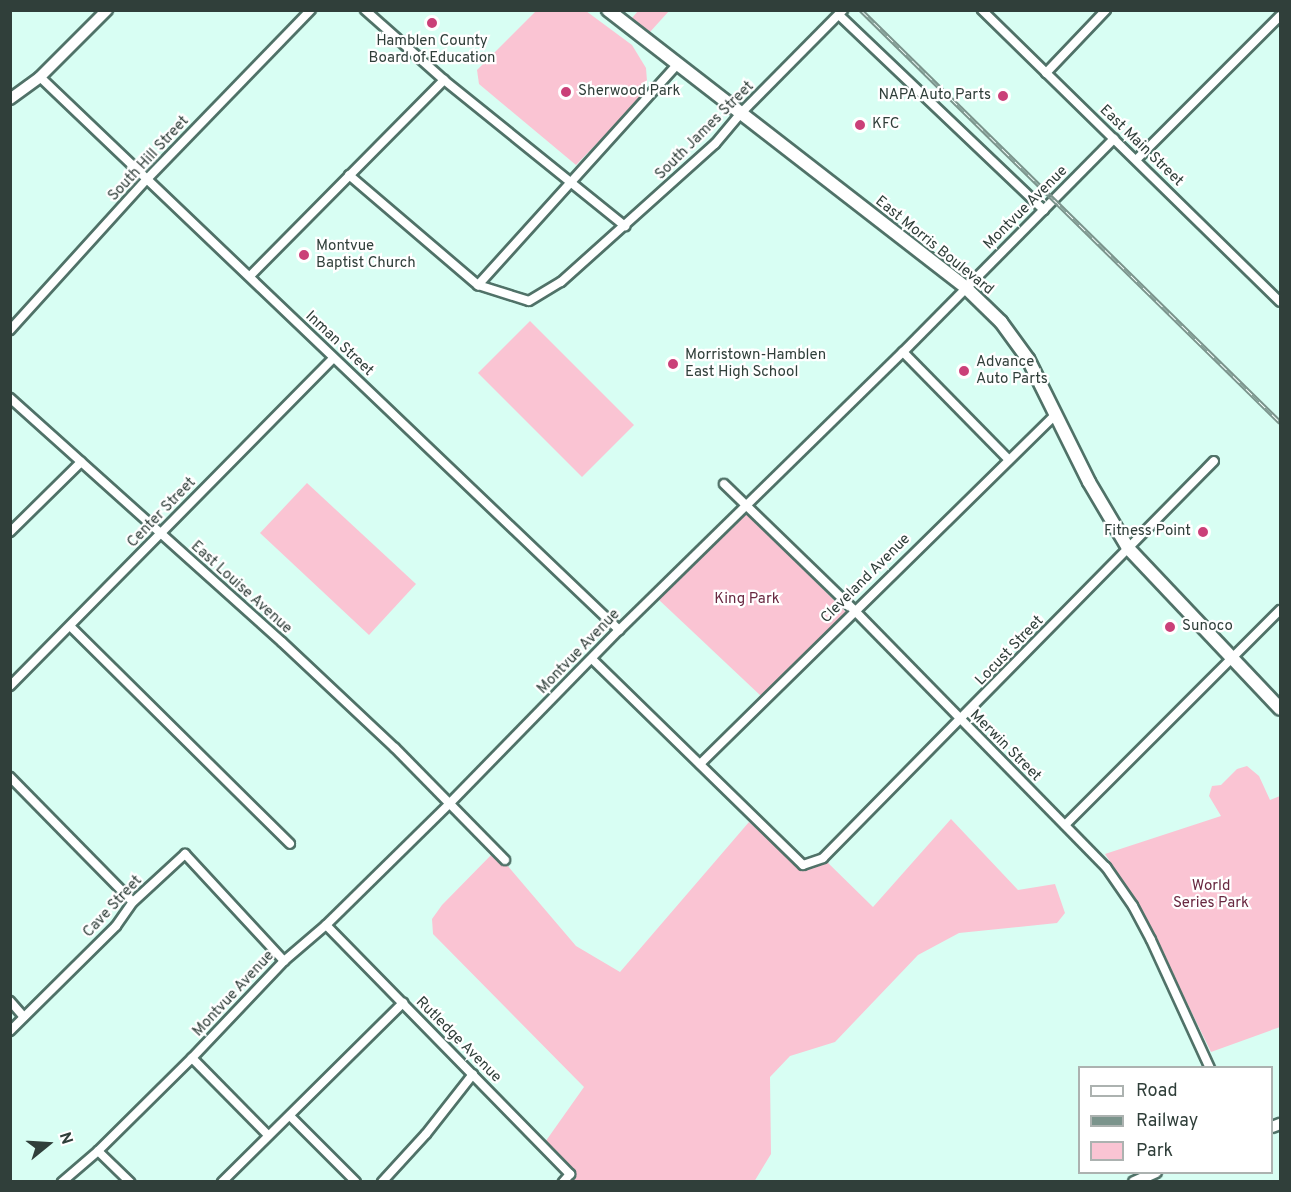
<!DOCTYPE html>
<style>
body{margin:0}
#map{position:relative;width:1291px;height:1192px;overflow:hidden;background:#d8fef3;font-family:Overpass,sans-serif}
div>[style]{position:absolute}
.green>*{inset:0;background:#fac4d3}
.roads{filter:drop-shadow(2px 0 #507268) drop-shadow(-2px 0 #507268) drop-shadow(0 2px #507268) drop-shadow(0 -2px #507268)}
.street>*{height:8px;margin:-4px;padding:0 4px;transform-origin:4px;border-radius:4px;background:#fff}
.secondary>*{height:10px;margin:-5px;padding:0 5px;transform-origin:5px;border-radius:5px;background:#fff}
.primary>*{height:12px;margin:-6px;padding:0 6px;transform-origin:6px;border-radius:6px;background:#fff}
.rail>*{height:5px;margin-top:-2.5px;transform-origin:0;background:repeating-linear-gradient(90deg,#fff 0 9px,#7b948c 0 18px);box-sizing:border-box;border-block:2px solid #7b948c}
.dots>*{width:16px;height:16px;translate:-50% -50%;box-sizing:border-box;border:3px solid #fff;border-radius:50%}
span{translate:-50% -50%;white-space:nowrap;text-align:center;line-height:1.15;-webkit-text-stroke:4.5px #fff;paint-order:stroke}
.poi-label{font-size:15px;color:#303f3a}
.left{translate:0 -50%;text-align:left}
.right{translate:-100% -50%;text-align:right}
.street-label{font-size:15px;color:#303f3a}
.park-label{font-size:15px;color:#692941}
.frame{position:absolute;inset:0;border:12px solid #303f3a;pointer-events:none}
.legend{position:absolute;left:1078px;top:1066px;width:195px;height:108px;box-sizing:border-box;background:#fff;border:2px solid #acb2b0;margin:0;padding:8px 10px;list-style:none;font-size:18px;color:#303f3a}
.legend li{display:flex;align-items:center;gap:12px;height:30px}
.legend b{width:30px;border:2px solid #acb2b0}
.north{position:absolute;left:18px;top:1114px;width:60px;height:60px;-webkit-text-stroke:4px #fff;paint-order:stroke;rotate:72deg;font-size:16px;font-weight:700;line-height:24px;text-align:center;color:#303f3a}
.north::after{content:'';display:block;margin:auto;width:21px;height:27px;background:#303f3a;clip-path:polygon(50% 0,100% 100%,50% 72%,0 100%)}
</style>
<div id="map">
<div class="green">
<div style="clip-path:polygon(536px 11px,586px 11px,632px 45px,646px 68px,647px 81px,640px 99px,576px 165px,479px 84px,477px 70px)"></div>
<div style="clip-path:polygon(638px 11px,638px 10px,669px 11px,650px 32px,632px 18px)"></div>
<div style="clip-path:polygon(530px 321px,634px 425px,582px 477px,478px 373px)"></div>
<div style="clip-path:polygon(307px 483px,416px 584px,369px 635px,260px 533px)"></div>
<div style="clip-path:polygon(745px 512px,846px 612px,761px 696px,658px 599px)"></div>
<div style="clip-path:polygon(1247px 766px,1259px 776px,1270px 800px,1280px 796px,1280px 1027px,1211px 1052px,1139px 905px,1105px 854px,1221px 816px,1209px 796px,1212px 786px,1221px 785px,1237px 769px)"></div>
<div style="clip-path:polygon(951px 819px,1018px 890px,1055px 884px,1065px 913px,1057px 923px,959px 933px,918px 955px,835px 1042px,790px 1056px,770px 1077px,771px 1154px,754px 1182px,563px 1181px,570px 1174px,543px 1145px,584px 1087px,433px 934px,432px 919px,442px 905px,495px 851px,576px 946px,620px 972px,749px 822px,779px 848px,783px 845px,803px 865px,823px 858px,873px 907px)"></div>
</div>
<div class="roads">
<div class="street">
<div style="left:365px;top:10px;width:106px;rotate:41.5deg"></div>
<div style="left:444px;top:80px;width:233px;rotate:38.9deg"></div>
<div style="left:982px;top:10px;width:417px;rotate:44.4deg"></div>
<div style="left:839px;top:15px;width:283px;rotate:43.6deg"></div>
<div style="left:1046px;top:73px;width:87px;rotate:-46.4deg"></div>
<div style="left:40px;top:77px;width:801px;rotate:43.68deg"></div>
<div style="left:1137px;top:159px;width:202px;rotate:-45deg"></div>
<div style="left:349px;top:175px;width:170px;rotate:40.5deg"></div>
<div style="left:478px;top:285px;width:53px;rotate:17.4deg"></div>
<div style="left:529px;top:301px;width:37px;rotate:-31deg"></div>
<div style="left:561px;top:282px;width:207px;rotate:-41.9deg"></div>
<div style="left:715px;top:144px;width:40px;rotate:-50deg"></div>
<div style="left:741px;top:113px;width:145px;rotate:-45.3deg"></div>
<div style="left:250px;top:276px;width:276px;rotate:-45.3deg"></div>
<div style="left:478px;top:285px;width:298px;rotate:-47.9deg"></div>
<div style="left:10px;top:330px;width:205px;rotate:-47.8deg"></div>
<div style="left:148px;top:178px;width:234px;rotate:-45.9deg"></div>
<div style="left:903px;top:352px;width:150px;rotate:45.5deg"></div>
<div style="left:10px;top:398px;width:365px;rotate:41.9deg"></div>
<div style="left:282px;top:642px;width:155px;rotate:43.2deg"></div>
<div style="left:395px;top:748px;width:157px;rotate:45.5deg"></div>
<div style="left:724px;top:484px;width:181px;rotate:44.1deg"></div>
<div style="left:854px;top:610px;width:360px;rotate:45.6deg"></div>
<div style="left:1106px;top:867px;width:47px;rotate:55.3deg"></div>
<div style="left:1133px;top:906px;width:38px;rotate:62deg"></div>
<div style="left:1151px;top:940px;width:141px;rotate:65.3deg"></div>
<div style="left:10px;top:532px;width:100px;rotate:-44.6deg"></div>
<div style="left:71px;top:627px;width:308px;rotate:44.7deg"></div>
<div style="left:592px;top:659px;width:295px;rotate:44.3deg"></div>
<div style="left:803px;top:865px;width:21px;rotate:-19deg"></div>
<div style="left:823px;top:858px;width:557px;rotate:-45.44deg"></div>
<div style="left:10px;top:686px;width:460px;rotate:-45.4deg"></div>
<div style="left:700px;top:764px;width:498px;rotate:-44.5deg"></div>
<div style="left:10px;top:777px;width:175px;rotate:45.5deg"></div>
<div style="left:1065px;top:825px;width:304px;rotate:-45deg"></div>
<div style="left:326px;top:925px;width:349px;rotate:45.6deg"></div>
<div style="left:570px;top:1174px;width:11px;rotate:131deg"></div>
<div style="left:10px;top:1001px;width:21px;rotate:49deg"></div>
<div style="left:10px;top:1031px;width:149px;rotate:-44.7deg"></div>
<div style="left:116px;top:926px;width:29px;rotate:-55deg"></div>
<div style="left:133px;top:902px;width:71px;rotate:-42.7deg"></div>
<div style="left:185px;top:854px;width:146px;rotate:47.2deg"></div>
<div style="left:192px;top:1058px;width:108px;rotate:45.4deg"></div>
<div style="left:290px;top:1116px;width:93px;rotate:45deg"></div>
<div style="left:98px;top:1151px;width:45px;rotate:44.1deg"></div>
<div style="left:62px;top:1182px;width:48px;rotate:-40.7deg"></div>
<div style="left:98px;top:1151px;width:132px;rotate:-44.7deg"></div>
<div style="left:192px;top:1058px;width:134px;rotate:-46.5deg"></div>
<div style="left:284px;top:961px;width:55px;rotate:-40.6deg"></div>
<div style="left:326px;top:925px;width:174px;rotate:-44.5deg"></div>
<div style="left:450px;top:803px;width:242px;rotate:-45.7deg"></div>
<div style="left:619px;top:630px;width:397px;rotate:-44.4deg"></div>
<div style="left:903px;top:352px;width:300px;rotate:-45.3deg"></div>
<div style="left:222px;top:1182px;width:255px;rotate:-44.7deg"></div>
<div style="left:382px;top:1182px;width:65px;rotate:-47.5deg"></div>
<div style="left:426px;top:1134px;width:76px;rotate:-51.9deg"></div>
</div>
<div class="secondary">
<div style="left:10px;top:99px;width:37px;rotate:-36deg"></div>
<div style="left:40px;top:77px;width:95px;rotate:-45deg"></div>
<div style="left:1272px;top:1127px;width:9px;rotate:-21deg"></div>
<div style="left:1134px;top:1182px;width:24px;rotate:-24deg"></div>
</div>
<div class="primary">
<div style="left:608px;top:10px;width:453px;rotate:37.8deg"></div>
<div style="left:966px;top:288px;width:49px;rotate:44.2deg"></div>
<div style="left:1001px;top:322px;width:46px;rotate:53.9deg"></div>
<div style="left:1028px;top:359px;width:137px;rotate:63.6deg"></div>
<div style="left:1089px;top:482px;width:77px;rotate:59.4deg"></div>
<div style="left:1128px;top:548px;width:221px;rotate:46.6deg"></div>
</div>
</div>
<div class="rail">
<div style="left:861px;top:10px;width:588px;rotate:44.52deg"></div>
</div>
<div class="dots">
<div style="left:432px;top:23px;background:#ca4078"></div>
<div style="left:566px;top:92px;background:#ca4078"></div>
<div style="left:1003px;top:96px;background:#ca4078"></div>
<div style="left:860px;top:125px;background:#ca4078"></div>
<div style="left:304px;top:255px;background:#ca4078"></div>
<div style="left:673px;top:364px;background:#ca4078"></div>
<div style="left:964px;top:371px;background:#ca4078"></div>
<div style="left:1203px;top:532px;background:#ca4078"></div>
<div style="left:1170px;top:627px;background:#ca4078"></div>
</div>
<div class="poi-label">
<span style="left:432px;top:50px">Hamblen County<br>Board of Education</span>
<span class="left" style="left:578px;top:92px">Sherwood Park</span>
<span class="right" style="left:991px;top:96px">NAPA Auto Parts</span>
<span class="left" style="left:872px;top:125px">KFC</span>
<span class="left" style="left:316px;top:255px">Montvue<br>Baptist Church</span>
<span class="left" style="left:685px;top:364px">Morristown-Hamblen<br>East High School</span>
<span class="left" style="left:976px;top:371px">Advance<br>Auto Parts</span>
<span class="right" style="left:1191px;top:532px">Fitness Point</span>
<span class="left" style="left:1182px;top:627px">Sunoco</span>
</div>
<div class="street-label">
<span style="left:705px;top:131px;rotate:-45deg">South James Street</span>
<span style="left:1141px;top:146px;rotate:44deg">East Main Street</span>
<span style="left:149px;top:159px;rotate:-47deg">South Hill Street</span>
<span style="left:1026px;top:208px;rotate:-45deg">Montvue Avenue</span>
<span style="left:934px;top:246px;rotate:39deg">East Morris Boulevard</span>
<span style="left:339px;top:344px;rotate:43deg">Inman Street</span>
<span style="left:162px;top:513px;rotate:-46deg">Center Street</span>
<span style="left:866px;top:579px;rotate:-45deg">Cleveland Avenue</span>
<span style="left:241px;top:588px;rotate:42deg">East Louise Avenue</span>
<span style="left:1010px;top:651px;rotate:-46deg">Locust Street</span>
<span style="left:579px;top:652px;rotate:-46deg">Montvue Avenue</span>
<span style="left:1005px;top:746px;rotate:45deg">Merwin Street</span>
<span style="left:113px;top:907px;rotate:-47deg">Cave Street</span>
<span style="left:234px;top:994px;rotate:-47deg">Montvue Avenue</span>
<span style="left:458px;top:1040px;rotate:45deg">Rutledge Avenue</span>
</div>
<div class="park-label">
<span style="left:747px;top:600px">King Park</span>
<span style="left:1211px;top:895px">World<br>Series Park</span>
</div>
<div class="frame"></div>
<ul class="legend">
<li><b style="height:8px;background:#fff"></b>Road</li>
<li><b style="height:8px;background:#7b948c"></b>Railway</li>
<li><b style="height:16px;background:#fac4d3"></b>Park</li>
</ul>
<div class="north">N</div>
</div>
